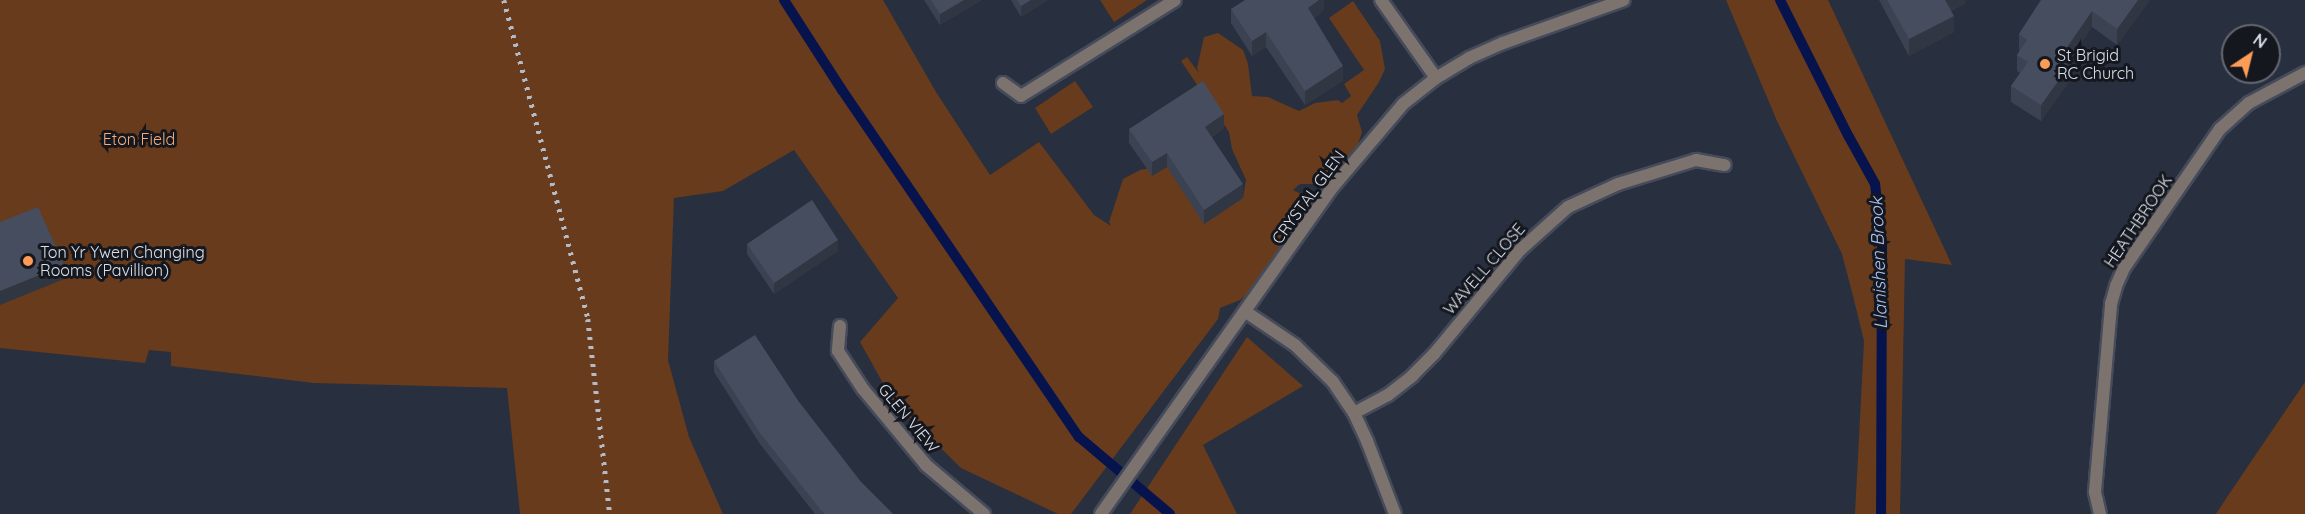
<!DOCTYPE html>
<style>
body{margin:0}
#map{position:relative;width:2305px;height:514px;overflow:hidden;background:#282f3f;font-family:Quicksand,sans-serif}
div>[style]{position:absolute}
.green>*{inset:0;background:#673b1b}
.stream>*{height:10px;margin:-5px;padding:0 5px;transform-origin:5px;border-radius:5px;background:#06134d}
.roads{filter:drop-shadow(2px 0 #454b5a) drop-shadow(-2px 0 #454b5a) drop-shadow(0 2px #454b5a) drop-shadow(0 -2px #454b5a)}
.street>*{height:12px;margin:-6px;padding:0 6px;transform-origin:6px;border-radius:6px;background:#7c736e}
.rail>*{height:4.5px;margin-top:-2.25px;transform-origin:0;background:repeating-linear-gradient(90deg,#b5bbc6 0 3px,transparent 0 9px)}
.wall>*{inset:0;background:#3b4252}
.shaded-wall>*{inset:0;background:#303642}
.building>*{inset:0;background:#454d5f}
.dots>*{width:16px;height:16px;translate:-50% -50%;box-sizing:border-box;border:3px solid #14171e;border-radius:50%}
span{translate:-50% -50%;white-space:nowrap;text-align:center;line-height:1.15;-webkit-text-stroke:6px #14171e;paint-order:stroke}
.poi-label{font-size:16px;color:#dbe0ea}
.left{translate:0 -50%;text-align:left}
.park-label{font-size:16px;color:#f8ad7b}
.street-label{font-size:16px;color:#dbe0ea}
.water-label{font-size:18px;color:#abc3fa;font-style:italic}
.north{position:absolute;left:2221px;top:24px;width:60px;height:60px;box-sizing:border-box;background:#14171e;border:2px solid #646770;border-radius:50%;rotate:35deg;font-size:16px;font-weight:700;line-height:24px;text-align:center;color:#dbe0ea}
.north::after{content:'';display:block;margin:auto;width:21px;height:27px;background:#fd9c56;clip-path:polygon(50% 0,100% 100%,50% 72%,0 100%)}
</style>
<div id="map">
<div class="green">
<div style="clip-path:polygon(0 0,883px 0,936px 92px,990px 175px,1039px 142px,1094px 215px,1111px 226px,1109px 222px,1123px 179px,1140px 170px,1159px 166px,1167px 167px,1243px 198px,1246px 180px,1232px 149px,1229px 132px,1181px 61px,1187px 57px,1199px 73px,1197px 68px,1204px 37px,1218px 33px,1243px 50px,1248px 64px,1252px 96px,1268px 97px,1299px 111px,1315px 103px,1338px 100px,1342px 103px,1351px 96px,1344px 84px,1364px 70px,1329px 18px,1353px 1px,1380px 41px,1385px 69px,1379px 82px,1357px 115px,1362px 132px,1354px 156px,1336px 163px,1326px 184px,1300px 184px,1293px 190px,1309px 198px,1310px 209px,1298px 229px,1269px 264px,1258px 286px,1240px 300px,1220px 308px,1218px 319px,1071px 514px,1058px 514px,961px 468px,893px 401px,860px 342px,898px 298px,794px 150px,723px 191px,674px 198px,668px 360px,689px 437px,723px 514px,520px 514px,507px 388px,314px 383px,171px 366px,171px 352px,149px 350px,145px 363px,0 348px)"></div>
<div style="clip-path:polygon(1100px 0,1147px 0,1114px 22px)"></div>
<div style="clip-path:polygon(1726px 0,1828px 0,1952px 265px,1905px 259px,1900px 514px,1855px 514px,1864px 341px,1853px 296px,1842px 254px,1777px 121px)"></div>
<div style="clip-path:polygon(1075px 81px,1093px 107px,1051px 134px,1035px 108px)"></div>
<div style="clip-path:polygon(1247px 337px,1303px 386px,1203px 445px,1237px 514px,1130px 514px)"></div>
<div style="clip-path:polygon(2305px 382px,2305px 514px,2216px 514px,2227px 497px)"></div>
</div>
<div class="stream">
<div style="left:784px;top:0;width:107px;rotate:57.2deg"></div>
<div style="left:842px;top:90px;width:420px;rotate:55.7deg"></div>
<div style="left:1079px;top:437px;width:119px;rotate:40.2deg"></div>
<div style="left:1780px;top:0;width:153px;rotate:63.3deg"></div>
<div style="left:1849px;top:137px;width:54px;rotate:61deg"></div>
<div style="left:1875px;top:184px;width:60px;rotate:83.3deg"></div>
<div style="left:1882px;top:244px;width:270px;rotate:90.2deg"></div>
</div>
<div class="roads">
<div class="street">
<div style="left:1381px;top:0;width:95px;rotate:54.8deg"></div>
<div style="left:1003px;top:83px;width:22px;rotate:36deg"></div>
<div style="left:1021px;top:96px;width:181px;rotate:-31.9deg"></div>
<div style="left:1246px;top:312px;width:59px;rotate:34deg"></div>
<div style="left:1295px;top:345px;width:53px;rotate:44.2deg"></div>
<div style="left:1333px;top:382px;width:37px;rotate:56deg"></div>
<div style="left:1354px;top:413px;width:31px;rotate:65deg"></div>
<div style="left:1367px;top:441px;width:78px;rotate:69deg"></div>
<div style="left:840px;top:326px;width:25px;rotate:95deg"></div>
<div style="left:838px;top:351px;width:45px;rotate:56.7deg"></div>
<div style="left:863px;top:389px;width:99px;rotate:50.3deg"></div>
<div style="left:926px;top:465px;width:76px;rotate:40.2deg"></div>
<div style="left:1354px;top:413px;width:38px;rotate:-28deg"></div>
<div style="left:1388px;top:395px;width:31px;rotate:-38deg"></div>
<div style="left:1412px;top:376px;width:31px;rotate:-45deg"></div>
<div style="left:1434px;top:354px;width:135px;rotate:-50.4deg"></div>
<div style="left:1520px;top:250px;width:64px;rotate:-41.9deg"></div>
<div style="left:1568px;top:207px;width:55px;rotate:-24.7deg"></div>
<div style="left:1618px;top:184px;width:82px;rotate:-17.1deg"></div>
<div style="left:1696px;top:160px;width:29px;rotate:10deg"></div>
<div style="left:1101px;top:514px;width:398px;rotate:-54.7deg"></div>
<div style="left:1331px;top:189px;width:111px;rotate:-49.7deg"></div>
<div style="left:1403px;top:104px;width:42px;rotate:-38.2deg"></div>
<div style="left:1436px;top:78px;width:39px;rotate:-31deg"></div>
<div style="left:1469px;top:58px;width:37px;rotate:-24deg"></div>
<div style="left:1503px;top:43px;width:128px;rotate:-19.6deg"></div>
<div style="left:2100px;top:514px;width:23px;rotate:-103deg"></div>
<div style="left:2095px;top:492px;width:189px;rotate:-85.1deg"></div>
<div style="left:2111px;top:304px;width:19px;rotate:-74deg"></div>
<div style="left:2116px;top:286px;width:20px;rotate:-66deg"></div>
<div style="left:2124px;top:268px;width:169px;rotate:-55.4deg"></div>
<div style="left:2220px;top:129px;width:39px;rotate:-42deg"></div>
<div style="left:2249px;top:103px;width:64px;rotate:-28.2deg"></div>
</div>
</div>
<div class="rail">
<div style="left:504px;top:0;width:330px;rotate:75.2deg"></div>
<div style="left:588px;top:319px;width:196px;rotate:83.6deg"></div>
</div>
<div class="wall">
<div style="clip-path:polygon(924px 0,982px 0,940px 25px)"></div>
<div style="clip-path:polygon(1011px 0,1048px 0,1021px 17px)"></div>
<div style="clip-path:polygon(1324px 0,1324px 10px,1314px 18px,1343px 81px,1305px 105px,1266px 47px,1252px 56px,1231px 23px,1231px 9px)"></div>
<div style="clip-path:polygon(1879px 0,1966px 0,1966px 3px,1951px 11px,1954px 32px,1909px 56px)"></div>
<div style="clip-path:polygon(2041px 0,2150px 0,2117px 45px,2092px 27px,2067px 64px,2069px 82px,2041px 121px,2011px 102px,2011px 86px,2020px 73px,2017px 71px,2017px 55px,2020px 51px,2019px 51px,2019px 34px)"></div>
<div style="clip-path:polygon(1224px 128px,1212px 137px,1243px 198px,1204px 224px,1167px 167px,1152px 176px,1129px 143px,1129px 129px)"></div>
<div style="clip-path:polygon(747px 244px,838px 251px,774px 294px,747px 254px)"></div>
<div style="clip-path:polygon(714px 361px,799px 402px,861px 482px,893px 514px,815px 514px,760px 444px,714px 372px)"></div>
</div>
<div class="shaded-wall">
<div style="clip-path:polygon(964px 0,982px 0,940px 25px,940px 14px)"></div>
<div style="clip-path:polygon(1031px 0,1048px 0,1021px 17px,1021px 6px)"></div>
<div style="clip-path:polygon(1319px 0,1324px 0,1324px 10px,1308px 22px,1308px 8px)"></div>
<div style="clip-path:polygon(1944px 0,1966px 0,1966px 3px,1944px 14px)"></div>
<div style="clip-path:polygon(2138px 0,2150px 0,2117px 45px,2117px 29px)"></div>
<div style="clip-path:polygon(2092px 11px,2092px 27px,2059px 75px,2059px 59px)"></div>
<div style="clip-path:polygon(1954px 16px,1954px 32px,1909px 56px,1909px 39px)"></div>
<div style="clip-path:polygon(1266px 32px,1266px 47px,1252px 56px,1252px 41px)"></div>
<div style="clip-path:polygon(1343px 66px,1343px 81px,1305px 105px,1305px 91px)"></div>
<div style="clip-path:polygon(2069px 66px,2069px 82px,2041px 121px,2041px 105px)"></div>
<div style="clip-path:polygon(1224px 114px,1224px 128px,1205px 141px,1205px 127px)"></div>
<div style="clip-path:polygon(1167px 153px,1167px 167px,1152px 176px,1152px 162px)"></div>
<div style="clip-path:polygon(1243px 184px,1243px 198px,1204px 224px,1204px 210px)"></div>
<div style="clip-path:polygon(838px 240px,838px 251px,774px 294px,774px 283px)"></div>
<div style="clip-path:polygon(64px 265px,64px 279px,0 305px,0 291px)"></div>
</div>
<div class="building">
<div style="clip-path:polygon(931px 0,964px 0,940px 14px)"></div>
<div style="clip-path:polygon(1017px 0,1031px 0,1021px 6px)"></div>
<div style="clip-path:polygon(1245px 0,1319px 0,1308px 8px,1343px 66px,1305px 91px,1266px 32px,1252px 41px,1231px 9px)"></div>
<div style="clip-path:polygon(1887px 0,1945px 0,1954px 16px,1909px 39px)"></div>
<div style="clip-path:polygon(2041px 0,2138px 0,2117px 29px,2092px 11px,2059px 59px,2069px 66px,2041px 105px,2011px 86px,2028px 62px,2017px 55px,2027px 40px,2019px 34px)"></div>
<div style="clip-path:polygon(1203px 81px,1224px 114px,1205px 127px,1243px 184px,1204px 210px,1167px 153px,1152px 162px,1129px 129px)"></div>
<div style="clip-path:polygon(812px 200px,838px 240px,774px 283px,747px 244px)"></div>
<div style="clip-path:polygon(38px 207px,64px 265px,0 291px,0 222px)"></div>
<div style="clip-path:polygon(755px 335px,799px 402px,861px 482px,893px 514px,825px 514px,820px 509px,760px 433px,714px 361px)"></div>
</div>
<div class="dots">
<div style="left:2045px;top:64px;background:#fd9c56"></div>
<div style="left:28px;top:261px;background:#fd9c56"></div>
</div>
<div class="poi-label">
<span class="left" style="left:2057px;top:64px">St Brigid<br>RC Church</span>
<span class="left" style="left:40px;top:261px">Ton Yr Ywen Changing<br>Rooms (Pavillion)</span>
</div>
<div class="park-label">
<span style="left:139px;top:139px">Eton Field</span>
</div>
<div class="street-label">
<span style="left:1308px;top:197px;rotate:-54deg">CRYSTAL GLEN</span>
<span style="left:2138px;top:221px;rotate:-56deg">HEATHBROOK</span>
<span style="left:1484px;top:269px;rotate:-49deg">WAVELL CLOSE</span>
<span style="left:909px;top:418px;rotate:50deg">GLEN VIEW</span>
</div>
<div class="water-label">
<span style="left:1879px;top:263px;rotate:-92deg">Llanishen Brook</span>
</div>
<div class="north">N</div>
</div>
